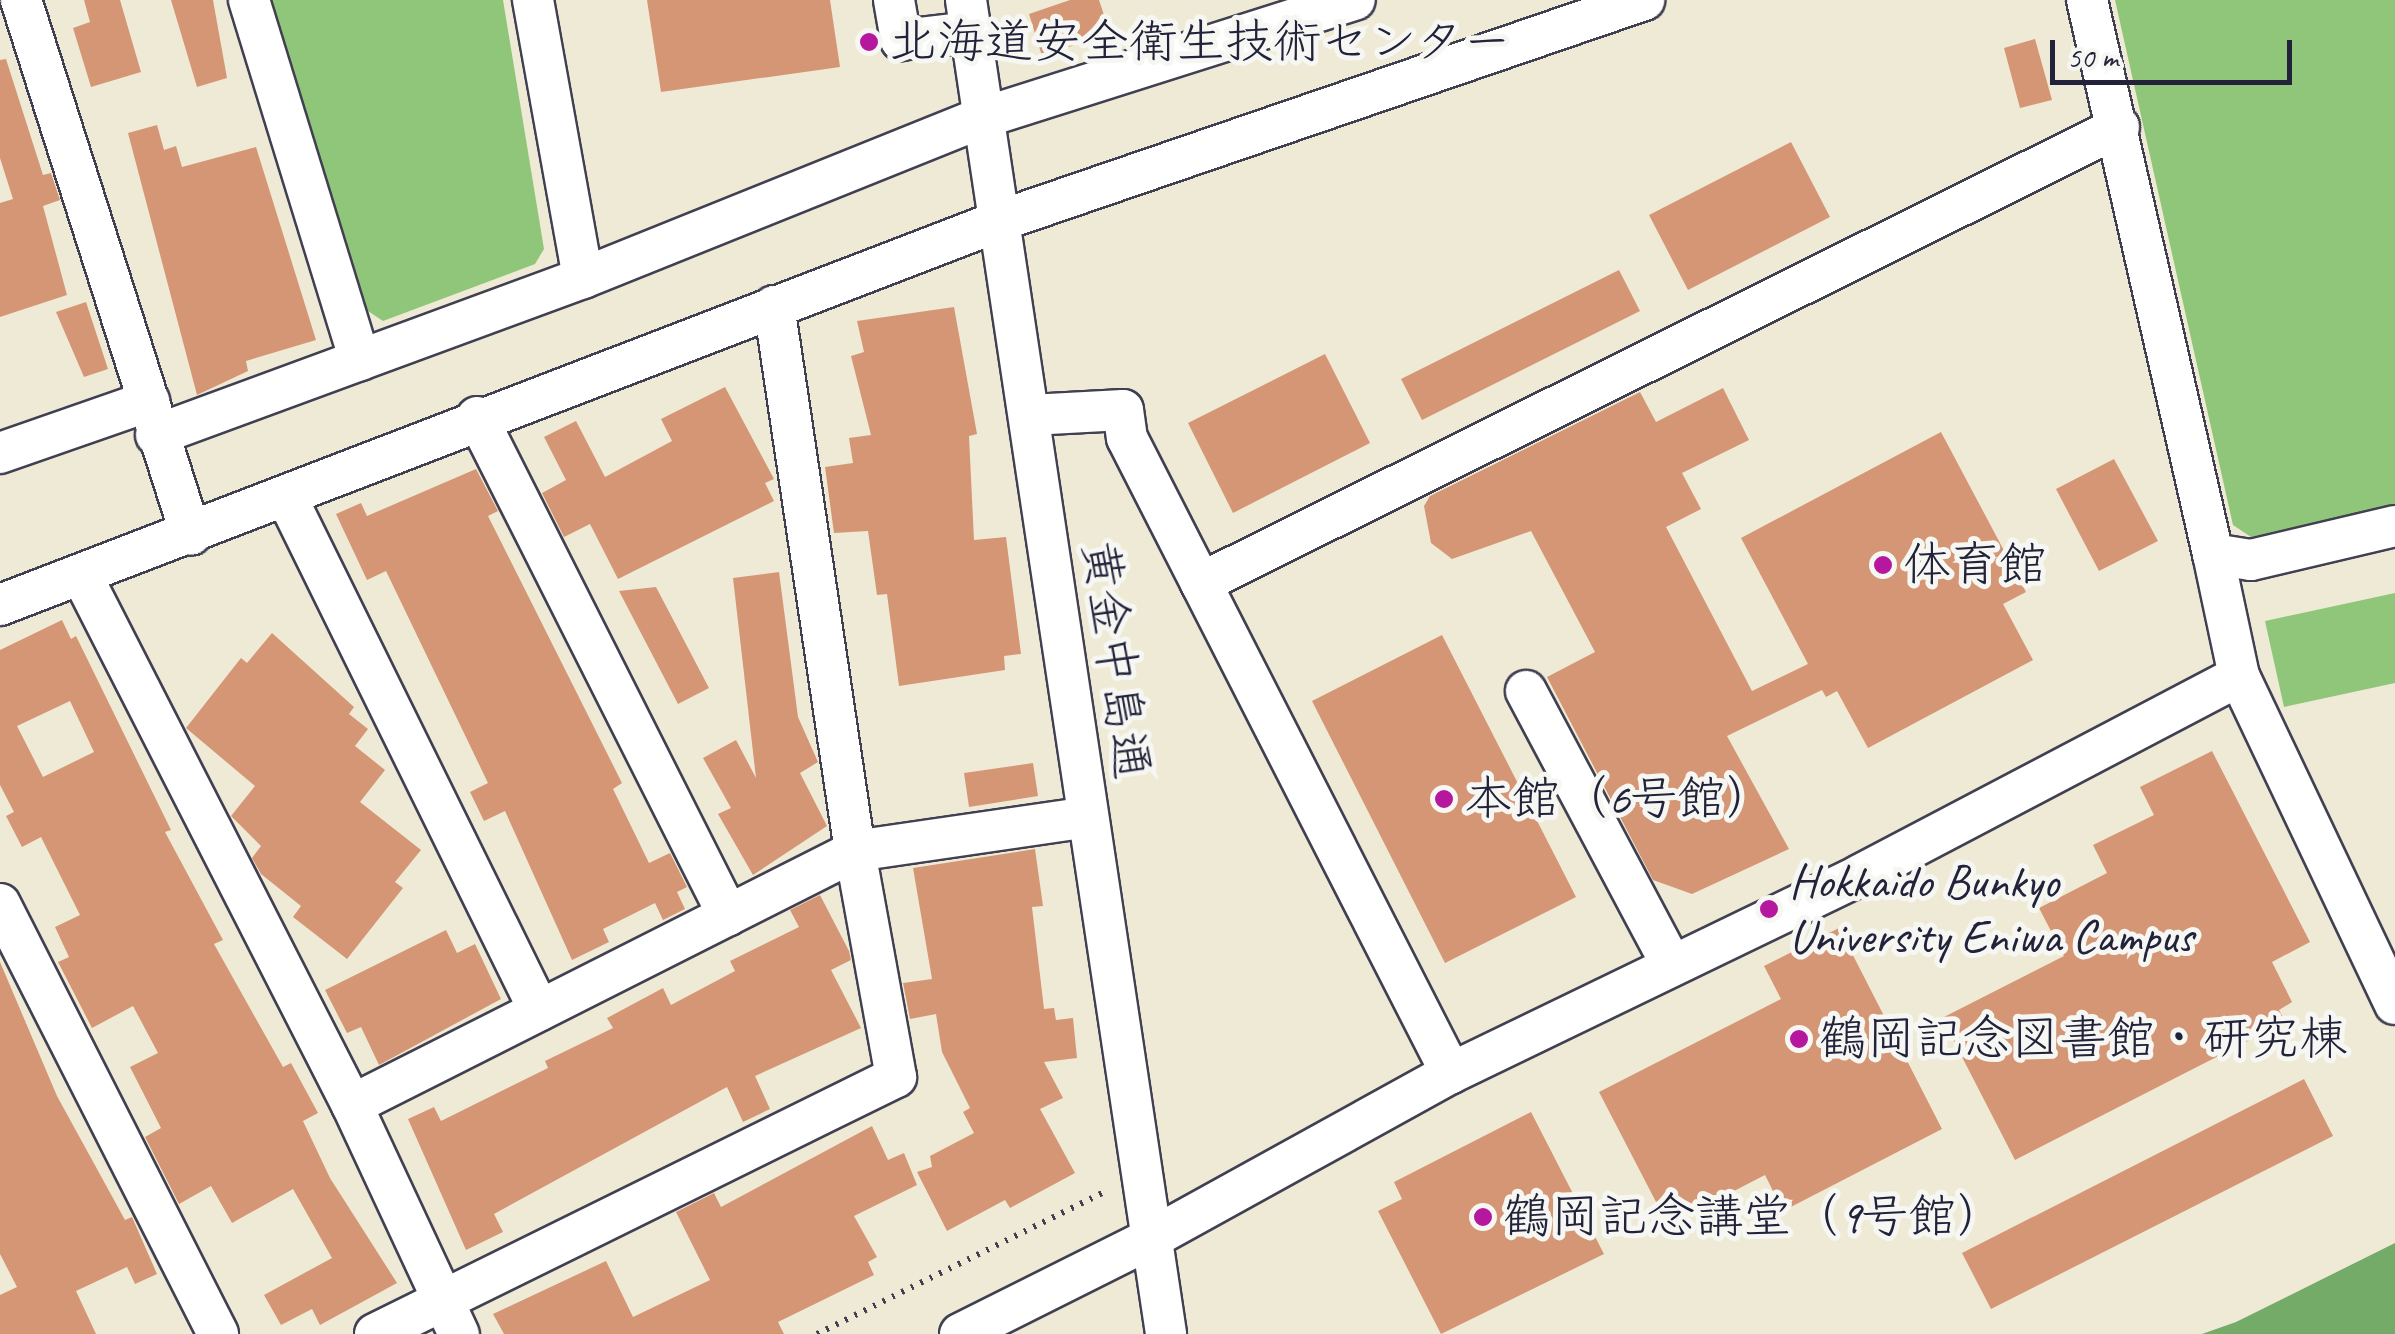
<!DOCTYPE html>
<meta charset="utf-8">
<style>
body{margin:0}
#map{position:relative;width:2395px;height:1334px;overflow:hidden;background:#efead5;font-family:Caveat,"Klee One",sans-serif}
div>[style]{position:absolute}
.green>*{inset:0;background:#90c679}
.forest>*{inset:0;background:#74ab69}
.building>*{inset:0;background:#d59676}
.path>*{height:6px;margin-top:-3px;transform-origin:0;background:repeating-linear-gradient(90deg,#414052 0 2.5px,transparent 0 10.5px)}
.roads{filter:drop-shadow(2px 0 #414052) drop-shadow(-2px 0 #414052) drop-shadow(0 2px #414052) drop-shadow(0 -2px #414052)}
.minor>*{height:40px;margin:-20px;padding:0 20px;transform-origin:20px;border-radius:20px;background:#fff}
.dots>*{width:28px;height:28px;translate:-50% -50%;box-sizing:border-box;border:5px solid #f6f6f2;border-radius:50%}
span{translate:-50% -50%;white-space:nowrap;text-align:center;line-height:1.15;-webkit-text-stroke:10px #f6f6f2;paint-order:stroke}
.poi-label{font-size:48px;color:#22223b}
.left{translate:0 -50%;text-align:left}
.street-label{font-size:48px;color:#22223b}
.scale{position:absolute;left:2050px;top:40px;width:242px;height:45px;box-sizing:border-box;border:5px solid #22223b;border-top:0;padding-left:12px;font-size:30px;line-height:35px;white-space:nowrap;color:#22223b;-webkit-text-stroke:8px #f6f6f2;paint-order:stroke}
</style>
<div id="map">
<div class="green">
<div style="clip-path:polygon(271px 0,503px 0,544px 249px,535px 264px,383px 321px,368px 311px)"></div>
<div style="clip-path:polygon(2115px 0,2395px 0,2395px 504px,2251px 537px,2233px 525px)"></div>
<div style="clip-path:polygon(2395px 593px,2395px 683px,2284px 707px,2265px 621px)"></div>
</div>
<div class="forest">
<div style="clip-path:polygon(2395px 1243px,2395px 1334px,2202px 1334px,2236px 1322px)"></div>
</div>
<div class="building">
<div style="clip-path:polygon(84px 0,120px 0,141px 72px,91px 87px,73px 28px,90px 22px)"></div>
<div style="clip-path:polygon(171px 0,213px 0,227px 78px,197px 87px)"></div>
<div style="clip-path:polygon(647px 0,830px 0,840px 67px,661px 92px)"></div>
<div style="clip-path:polygon(1070px 0,1099px 0,1110px 33px,1042px 56px,1029px 14px)"></div>
<div style="clip-path:polygon(2035px 39px,2052px 100px,2020px 108px,2004px 48px)"></div>
<div style="clip-path:polygon(6px 59px,43px 175px,51px 173px,60px 200px,43px 206px,67px 295px,0 317px,0 203px,13px 199px,0 158px,0 60px)"></div>
<div style="clip-path:polygon(157px 125px,164px 150px,176px 146px,182px 167px,256px 147px,316px 340px,246px 361px,248px 371px,197px 395px,128px 133px)"></div>
<div style="clip-path:polygon(1791px 142px,1830px 217px,1688px 290px,1649px 215px)"></div>
<div style="clip-path:polygon(1619px 270px,1640px 311px,1422px 420px,1401px 379px)"></div>
<div style="clip-path:polygon(86px 302px,108px 369px,84px 377px,56px 312px)"></div>
<div style="clip-path:polygon(954px 307px,977px 434px,969px 436px,974px 540px,1006px 537px,1021px 654px,1004px 656px,1005px 670px,899px 686px,887px 594px,877px 595px,868px 531px,834px 533px,825px 467px,853px 463px,849px 438px,871px 435px,851px 356px,864px 352px,857px 321px)"></div>
<div style="clip-path:polygon(1325px 354px,1370px 443px,1233px 513px,1188px 423px)"></div>
<div style="clip-path:polygon(725px 387px,774px 479px,765px 483px,774px 501px,618px 579px,590px 524px,564px 537px,542px 493px,566px 480px,544px 437px,576px 421px,605px 477px,672px 441px,661px 419px)"></div>
<div style="clip-path:polygon(1723px 388px,1749px 440px,1682px 473px,1701px 509px,1666px 527px,1752px 691px,1808px 664px,1741px 538px,1941px 432px,2026px 592px,2003px 604px,2033px 660px,1868px 748px,1837px 691px,1826px 697px,1822px 690px,1727px 736px,1789px 849px,1692px 894px,1653px 880px,1547px 677px,1595px 652px,1531px 531px,1452px 559px,1431px 543px,1424px 506px,1430px 496px,1640px 392px,1656px 422px)"></div>
<div style="clip-path:polygon(2114px 459px,2158px 541px,2099px 571px,2056px 489px)"></div>
<div style="clip-path:polygon(476px 469px,498px 511px,488px 516px,622px 783px,613px 789px,649px 863px,670px 853px,687px 887px,677px 892px,685px 909px,663px 920px,655px 903px,603px 929px,609px 942px,572px 960px,505px 811px,484px 821px,470px 792px,488px 783px,386px 571px,367px 580px,336px 514px,361px 503px,367px 516px)"></div>
<div style="clip-path:polygon(779px 572px,798px 717px,818px 762px,800px 773px,827px 826px,753px 875px,718px 814px,731px 808px,703px 758px,736px 740px,756px 778px,733px 578px)"></div>
<div style="clip-path:polygon(656px 587px,709px 688px,678px 704px,619px 591px)"></div>
<div style="clip-path:polygon(evenodd,62px 620px,71px 639px,76px 636px,171px 830px,165px 832px,223px 940px,214px 944px,283px 1067px,291px 1063px,318px 1113px,303px 1121px,330px 1178px,397px 1283px,320px 1325px,312px 1309px,281px 1325px,264px 1295px,332px 1258px,293px 1189px,232px 1223px,211px 1186px,179px 1204px,145px 1137px,161px 1128px,130px 1067px,158px 1053px,133px 1006px,92px 1028px,58px 962px,69px 957px,55px 927px,80px 915px,41px 837px,22px 847px,6px 816px,14px 812px,0 785px,0 650px,62px 620px,70px 701px,94px 752px,43px 777px,17px 726px,70px 701px)"></div>
<div style="clip-path:polygon(272px 633px,354px 707px,349px 714px,368px 729px,355px 746px,385px 770px,360px 802px,421px 850px,395px 882px,403px 888px,347px 959px,293px 917px,301px 906px,261px 874px,252px 858px,261px 846px,231px 816px,255px 786px,186px 728px,241px 658px,247px 663px)"></div>
<div style="clip-path:polygon(1442px 635px,1576px 897px,1445px 963px,1312px 701px)"></div>
<div style="clip-path:polygon(2212px 751px,2310px 942px,2272px 962px,2292px 1002px,2279px 1010px,2285px 1022px,2015px 1160px,1942px 1018px,2064px 956px,2039px 908px,2107px 873px,2093px 845px,2154px 815px,2140px 787px)"></div>
<div style="clip-path:polygon(1033px 763px,1038px 796px,969px 807px,964px 773px)"></div>
<div style="clip-path:polygon(1035px 849px,1043px 906px,1032px 907px,1044px 1009px,1054px 1008px,1056px 1020px,1073px 1018px,1077px 1058px,1044px 1062px,1063px 1098px,1040px 1109px,1075px 1173px,1010px 1208px,1005px 1200px,947px 1231px,917px 1172px,932px 1167px,930px 1156px,974px 1133px,963px 1112px,970px 1108px,942px 1052px,936px 1014px,910px 1019px,903px 983px,932px 979px,913px 868px)"></div>
<div style="clip-path:polygon(820px 895px,849px 951px,851px 960px,831px 970px,861px 1028px,755px 1076px,770px 1109px,743px 1122px,727px 1087px,494px 1214px,503px 1232px,466px 1250px,408px 1119px,434px 1107px,441px 1121px,548px 1068px,545px 1061px,613px 1028px,607px 1018px,663px 988px,671px 1005px,735px 971px,730px 961px,799px 927px,790px 910px)"></div>
<div style="clip-path:polygon(1839px 928px,1942px 1129px,1783px 1211px,1765px 1175px,1668px 1225px,1599px 1092px,1781px 999px,1764px 966px)"></div>
<div style="clip-path:polygon(446px 930px,457px 953px,475px 944px,501px 999px,379px 1065px,361px 1027px,347px 1033px,325px 990px)"></div>
<div style="clip-path:polygon(0 962px,57px 1096px,125px 1220px,132px 1217px,157px 1274px,135px 1284px,127px 1267px,76px 1291px,96px 1334px,0 1334px,0 1295px,17px 1287px,0 1254px)"></div>
<div style="clip-path:polygon(2304px 1079px,2333px 1136px,1991px 1309px,1962px 1253px)"></div>
<div style="clip-path:polygon(1531px 1112px,1604px 1254px,1441px 1334px,1378px 1211px,1402px 1199px,1394px 1182px)"></div>
<div style="clip-path:polygon(872px 1126px,888px 1160px,904px 1153px,917px 1185px,854px 1216px,877px 1257px,868px 1262px,874px 1275px,778px 1322px,784px 1334px,504px 1334px,493px 1314px,606px 1261px,633px 1317px,710px 1280px,676px 1212px,714px 1193px,721px 1207px)"></div>
</div>
<div class="path">
<div style="left:817px;top:1334px;width:325px;rotate:-26.3deg"></div>
</div>
<div class="roads">
<div class="minor">
<div style="left:21px;top:0;width:561px;rotate:72.37deg"></div>
<div style="left:249px;top:0;width:377px;rotate:72.9deg"></div>
<div style="left:533px;top:0;width:282px;rotate:79.8deg"></div>
<div style="left:894px;top:0;width:41px;rotate:80.1deg"></div>
<div style="left:901px;top:40px;width:69px;rotate:-6.6deg"></div>
<div style="left:966px;top:0;width:1349px;rotate:81.47deg"></div>
<div style="left:2087px;top:0;width:568px;rotate:77.19deg"></div>
<div style="left:2213px;top:554px;width:38px;rotate:9deg"></div>
<div style="left:2251px;top:560px;width:148px;rotate:-13.3deg"></div>
<div style="left:1030px;top:415px;width:93px;rotate:-3.1deg"></div>
<div style="left:1123px;top:410px;width:28px;rotate:82deg"></div>
<div style="left:1127px;top:438px;width:713px;rotate:62.97deg"></div>
<div style="left:477px;top:417px;width:558px;rotate:63.25deg"></div>
<div style="left:156px;top:435px;width:455px;rotate:-20.2deg"></div>
<div style="left:583px;top:278px;width:430px;rotate:-21.9deg"></div>
<div style="left:982px;top:118px;width:391px;rotate:-17.6deg"></div>
<div style="left:0;top:453px;width:158px;rotate:-19.2deg"></div>
<div style="left:287px;top:498px;width:571px;rotate:63.79deg"></div>
<div style="left:82px;top:576px;width:594px;rotate:62.96deg"></div>
<div style="left:352px;top:1105px;width:253px;rotate:65deg"></div>
<div style="left:1201px;top:583px;width:1025px;rotate:-26.42deg"></div>
<div style="left:0;top:605px;width:1073px;rotate:-21.02deg"></div>
<div style="left:1002px;top:220px;width:679px;rotate:-18.92deg"></div>
<div style="left:2239px;top:676px;width:363px;rotate:64.6deg"></div>
<div style="left:1526px;top:691px;width:311px;rotate:62deg"></div>
<div style="left:0;top:904px;width:482px;rotate:63.1deg"></div>
<div style="left:352px;top:1105px;width:563px;rotate:-26.79deg"></div>
<div style="left:855px;top:851px;width:235px;rotate:-8.3deg"></div>
<div style="left:375px;top:1334px;width:581px;rotate:-26.26deg"></div>
<div style="left:896px;top:1077px;width:230px;rotate:-100.3deg"></div>
<div style="left:855px;top:851px;width:551px;rotate:-98.45deg"></div>
<div style="left:960px;top:1334px;width:212px;rotate:-26.6deg"></div>
<div style="left:1150px;top:1239px;width:344px;rotate:-28.9deg"></div>
<div style="left:1451px;top:1073px;width:454px;rotate:-25.8deg"></div>
<div style="left:1860px;top:875px;width:428px;rotate:-27.7deg"></div>
<div style="left:2239px;top:676px;width:125px;rotate:-102deg"></div>
</div>
</div>
<div class="dots">
<div style="left:869px;top:42px;background:#b5179e"></div>
<div style="left:1883px;top:565px;background:#b5179e"></div>
<div style="left:1444px;top:799px;background:#b5179e"></div>
<div style="left:1769px;top:909px;background:#b5179e"></div>
<div style="left:1799px;top:1039px;background:#b5179e"></div>
<div style="left:1483px;top:1217px;background:#b5179e"></div>
</div>
<div class="poi-label">
<span class="left" style="left:889px;top:42px">北海道安全衛生技術センター</span>
<span class="left" style="left:1903px;top:565px">体育館</span>
<span class="left" style="left:1464px;top:799px">本館（6号館）</span>
<span class="left" style="left:1789px;top:909px">Hokkaido Bunkyo<br>University Eniwa Campus</span>
<span class="left" style="left:1819px;top:1039px">鶴岡記念図書館・研究棟</span>
<span class="left" style="left:1503px;top:1217px">鶴岡記念講堂（9号館）</span>
</div>
<div class="street-label">
<span style="left:1116px;top:660px;rotate:82deg">黄金中島通</span>
</div>
<div class="scale">50 m</div>
</div>
